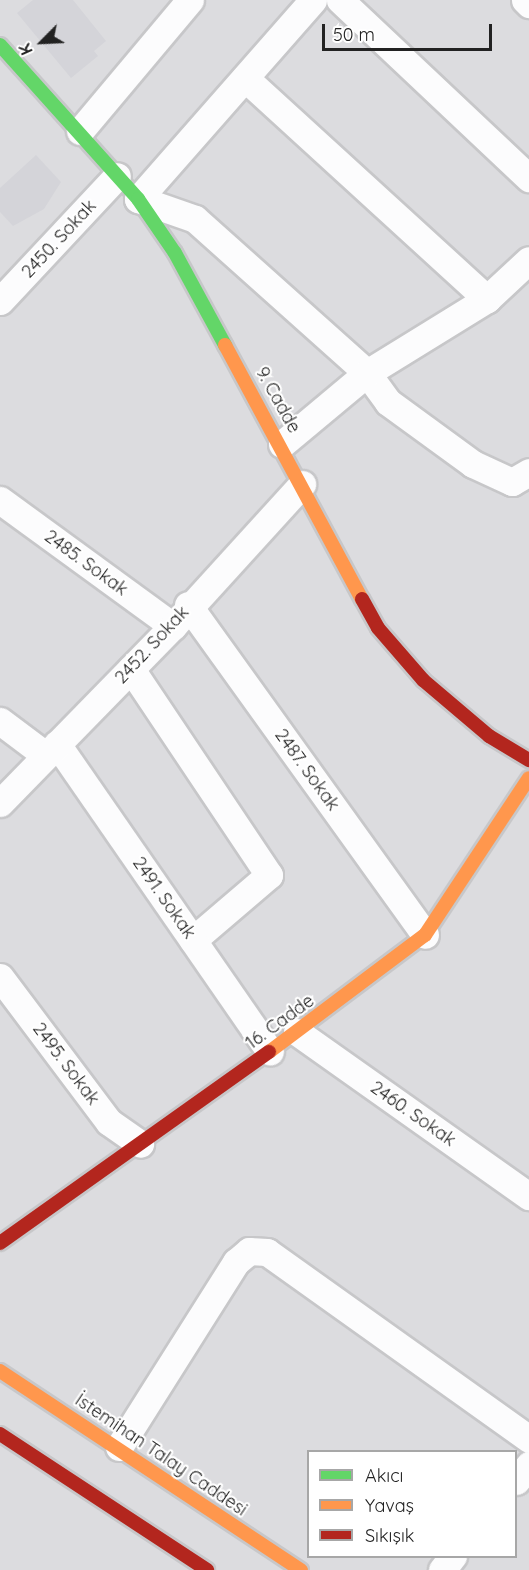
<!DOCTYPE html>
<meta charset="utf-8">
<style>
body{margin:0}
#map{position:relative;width:529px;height:1570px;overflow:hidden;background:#ebebf0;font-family:Quicksand,sans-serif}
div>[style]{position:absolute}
.residential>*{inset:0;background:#dcdcdf}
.building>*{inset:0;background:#d4d4d9}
.roads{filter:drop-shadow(2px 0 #c7c7c9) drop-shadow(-2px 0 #c7c7c9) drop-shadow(0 2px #c7c7c9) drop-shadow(0 -2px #c7c7c9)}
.street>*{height:27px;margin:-13.5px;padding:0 13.5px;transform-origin:13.5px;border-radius:13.5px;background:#fcfcfd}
.fast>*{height:14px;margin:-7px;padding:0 7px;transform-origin:7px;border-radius:7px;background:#63d668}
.slow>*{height:14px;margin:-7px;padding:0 7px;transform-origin:7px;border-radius:7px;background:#ff974d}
.jam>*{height:14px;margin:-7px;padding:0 7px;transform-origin:7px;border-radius:7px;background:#b3261e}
span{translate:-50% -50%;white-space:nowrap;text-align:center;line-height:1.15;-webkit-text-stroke:4.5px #fff;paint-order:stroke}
.street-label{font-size:18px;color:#222}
.legend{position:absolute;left:307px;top:1450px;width:210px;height:108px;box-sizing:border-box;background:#fff;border:2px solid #a7a7a7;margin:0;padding:8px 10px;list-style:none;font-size:18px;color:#222}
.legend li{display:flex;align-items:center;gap:12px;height:30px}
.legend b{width:30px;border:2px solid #a7a7a7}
.north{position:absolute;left:12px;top:12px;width:60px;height:60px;-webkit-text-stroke:4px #fff;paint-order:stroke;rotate:246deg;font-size:16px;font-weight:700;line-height:24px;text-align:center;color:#222}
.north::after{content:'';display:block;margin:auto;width:21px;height:27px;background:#222;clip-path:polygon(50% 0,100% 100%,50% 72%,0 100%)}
.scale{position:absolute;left:322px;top:24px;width:170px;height:27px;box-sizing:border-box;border:3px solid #222;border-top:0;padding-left:8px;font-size:18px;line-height:21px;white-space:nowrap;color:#222;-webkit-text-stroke:4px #fff;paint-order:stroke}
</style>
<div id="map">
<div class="residential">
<div style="clip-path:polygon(evenodd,0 0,529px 0,529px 1570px,0 1570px,0 0,308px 1452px,516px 1452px,516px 1556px,308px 1556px,308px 1452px)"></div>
</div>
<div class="building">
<div style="clip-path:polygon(33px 0,73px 0,106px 41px,94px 51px,98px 56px,71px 78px,17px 13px)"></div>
<div style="clip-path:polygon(36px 155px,61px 182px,44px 209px,13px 226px,0 212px,0 188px)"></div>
</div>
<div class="roads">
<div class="street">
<div style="left:313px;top:0;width:265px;rotate:131.3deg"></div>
<div style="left:138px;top:199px;width:60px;rotate:19.3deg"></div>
<div style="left:195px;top:219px;width:231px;rotate:41.8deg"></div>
<div style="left:367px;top:373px;width:36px;rotate:54deg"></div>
<div style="left:388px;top:402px;width:105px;rotate:36.1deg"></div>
<div style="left:473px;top:464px;width:43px;rotate:24.8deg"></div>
<div style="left:512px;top:482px;width:20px;rotate:-30deg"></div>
<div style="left:340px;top:0;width:260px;rotate:43.3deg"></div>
<div style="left:525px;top:0;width:6px;rotate:45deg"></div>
<div style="left:245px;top:78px;width:328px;rotate:42.4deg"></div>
<div style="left:80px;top:131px;width:171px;rotate:-50deg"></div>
<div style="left:0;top:301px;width:171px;rotate:-46.9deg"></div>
<div style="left:282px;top:444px;width:111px;rotate:-39.9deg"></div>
<div style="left:367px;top:373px;width:141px;rotate:-31.7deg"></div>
<div style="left:487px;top:299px;width:57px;rotate:-42.9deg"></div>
<div style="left:0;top:500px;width:214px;rotate:36.1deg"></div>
<div style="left:188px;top:605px;width:406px;rotate:54.3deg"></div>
<div style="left:131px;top:669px;width:248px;rotate:56.2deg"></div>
<div style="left:269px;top:875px;width:100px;rotate:139.5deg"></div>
<div style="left:0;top:721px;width:55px;rotate:36.9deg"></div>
<div style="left:57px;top:744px;width:374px;rotate:55.3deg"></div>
<div style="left:0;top:803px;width:248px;rotate:-45.7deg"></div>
<div style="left:173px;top:626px;width:192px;rotate:-47.7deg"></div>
<div style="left:0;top:977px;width:181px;rotate:53.1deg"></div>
<div style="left:109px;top:1122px;width:38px;rotate:35deg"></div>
<div style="left:297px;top:1032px;width:284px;rotate:35.3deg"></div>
<div style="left:119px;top:1447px;width:219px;rotate:-57.7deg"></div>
<div style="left:236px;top:1262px;width:17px;rotate:-40deg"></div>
<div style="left:249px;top:1251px;width:18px;rotate:3deg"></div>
<div style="left:267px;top:1252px;width:322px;rotate:35.5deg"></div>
<div style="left:516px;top:1481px;width:21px;rotate:-51deg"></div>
<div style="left:442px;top:1570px;width:18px;rotate:-52deg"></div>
</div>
<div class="fast">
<div style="left:0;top:45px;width:207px;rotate:48.1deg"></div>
<div style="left:138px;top:199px;width:65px;rotate:55.6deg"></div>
<div style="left:175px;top:253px;width:105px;rotate:61.5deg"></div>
</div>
<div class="slow">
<div style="left:225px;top:345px;width:289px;rotate:61.7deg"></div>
<div style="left:269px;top:1052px;width:195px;rotate:-36.9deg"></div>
<div style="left:425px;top:935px;width:188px;rotate:-56.5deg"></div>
<div style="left:0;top:1371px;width:361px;rotate:33.5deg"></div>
</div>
<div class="jam">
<div style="left:362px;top:599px;width:33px;rotate:61deg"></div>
<div style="left:378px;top:628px;width:69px;rotate:49.1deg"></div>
<div style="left:423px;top:680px;width:87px;rotate:40.3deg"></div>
<div style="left:489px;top:736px;width:47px;rotate:31deg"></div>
<div style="left:0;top:1243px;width:330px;rotate:-35.4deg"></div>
<div style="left:0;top:1434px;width:248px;rotate:33.3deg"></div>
</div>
</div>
<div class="street-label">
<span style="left:59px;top:239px;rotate:-47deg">2450. Sokak</span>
<span style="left:278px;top:400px;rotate:61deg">9. Cadde</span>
<span style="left:86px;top:563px;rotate:36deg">2485. Sokak</span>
<span style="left:152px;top:645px;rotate:-47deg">2452. Sokak</span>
<span style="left:307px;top:770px;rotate:54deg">2487. Sokak</span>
<span style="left:164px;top:898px;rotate:55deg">2491. Sokak</span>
<span style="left:280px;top:1022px;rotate:-36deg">16. Cadde</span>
<span style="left:66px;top:1064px;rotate:53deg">2495. Sokak</span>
<span style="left:413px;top:1114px;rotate:35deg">2460. Sokak</span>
<span style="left:161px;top:1455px;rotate:34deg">İstemihan Talay Caddesi</span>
</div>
<ul class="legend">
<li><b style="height:8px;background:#63d668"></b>Akıcı</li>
<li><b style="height:8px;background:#ff974d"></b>Yavaş</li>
<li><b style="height:8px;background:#b3261e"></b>Sıkışık</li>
</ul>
<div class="north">K</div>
<div class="scale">50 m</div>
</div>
